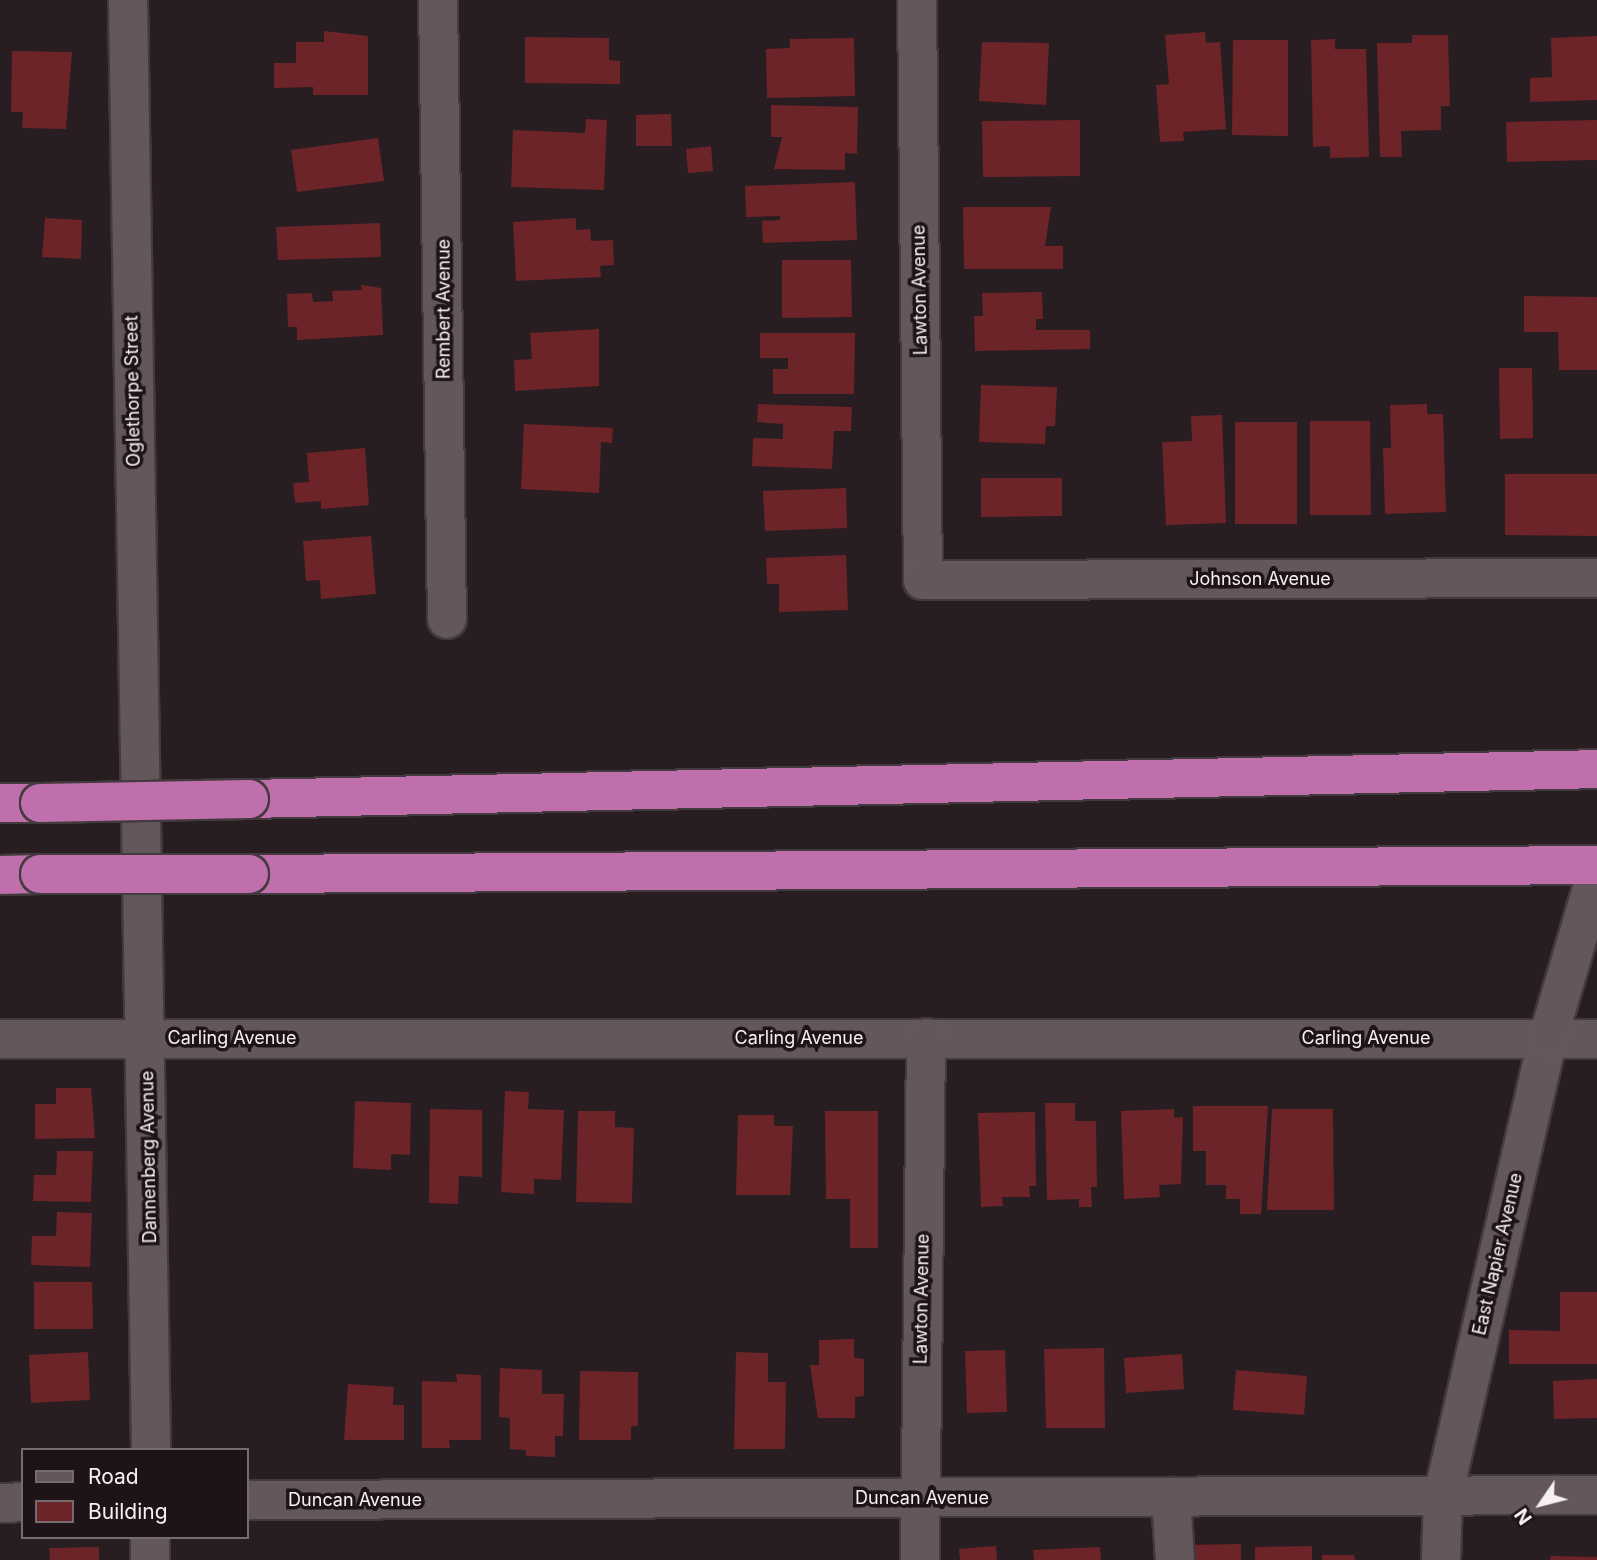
<!DOCTYPE html>
<style>
body{margin:0}
#map{position:relative;width:1597px;height:1560px;overflow:hidden;background:#281d20;font-family:Inter,sans-serif}
div>[style]{position:absolute}
.building>*{inset:0;background:#6c2428}
.roads{filter:drop-shadow(2px 0 #433a3d) drop-shadow(-2px 0 #433a3d) drop-shadow(0 2px #433a3d) drop-shadow(0 -2px #433a3d)}
.minor>*{height:38px;margin:-19px;padding:0 19px;transform-origin:19px;border-radius:19px;background:#64575b}
.highway>*{height:38px;margin:-19px;padding:0 19px;transform-origin:19px;border-radius:19px;background:#c06fad}
.bridges{filter:drop-shadow(2px 0 #433a3d) drop-shadow(-2px 0 #433a3d) drop-shadow(0 2px #433a3d) drop-shadow(0 -2px #433a3d)}
.highway-bridge>*{height:38px;margin:-19px;padding:0 19px;transform-origin:19px;border-radius:19px;background:#c06fad}
span{translate:-50% -50%;white-space:nowrap;text-align:center;line-height:1.15;-webkit-text-stroke:7px #1e1417;paint-order:stroke}
.street-label{font-size:18px;color:#f7f0f2}
.legend{position:absolute;left:21px;top:1448px;width:228px;height:91px;box-sizing:border-box;background:#1e1417;border:2px solid #756c6f;margin:0;padding:9px 12px;list-style:none;font-size:21px;color:#f7f0f2}
.legend li{display:flex;align-items:center;gap:14px;height:35px}
.legend b{width:35px;border:2px solid #756c6f}
.north{position:absolute;left:1506px;top:1469px;width:70px;height:70px;-webkit-text-stroke:5px #1e1417;paint-order:stroke;rotate:235deg;font-size:19px;font-weight:700;line-height:28px;text-align:center;color:#f7f0f2}
.north::after{content:'';display:block;margin:auto;width:24px;height:32px;background:#f7f0f2;clip-path:polygon(50% 0,100% 100%,50% 72%,0 100%)}
</style>
<div id="map">
<div class="building">
<div style="clip-path:polygon(324px 31px,368px 36px,368px 95px,313px 95px,313px 87px,274px 88px,274px 63px,296px 63px,296px 42px,324px 42px)"></div>
<div style="clip-path:polygon(1205px 32px,1206px 43px,1220px 42px,1226px 129px,1183px 132px,1184px 141px,1160px 142px,1156px 85px,1169px 84px,1165px 35px)"></div>
<div style="clip-path:polygon(1412px 35px,1448px 35px,1450px 106px,1441px 106px,1441px 130px,1401px 131px,1402px 157px,1380px 157px,1377px 43px,1412px 43px)"></div>
<div style="clip-path:polygon(1597px 36px,1597px 100px,1530px 102px,1530px 78px,1552px 77px,1551px 38px)"></div>
<div style="clip-path:polygon(525px 37px,609px 38px,609px 60px,620px 61px,620px 84px,525px 83px)"></div>
<div style="clip-path:polygon(854px 38px,855px 96px,767px 98px,766px 49px,790px 48px,790px 39px)"></div>
<div style="clip-path:polygon(1335px 39px,1335px 49px,1366px 49px,1369px 157px,1330px 158px,1330px 146px,1313px 147px,1311px 40px)"></div>
<div style="clip-path:polygon(1233px 40px,1288px 40px,1288px 136px,1232px 135px)"></div>
<div style="clip-path:polygon(982px 42px,1049px 43px,1046px 105px,979px 101px)"></div>
<div style="clip-path:polygon(12px 51px,72px 52px,66px 129px,22px 128px,23px 112px,11px 112px)"></div>
<div style="clip-path:polygon(771px 105px,858px 107px,857px 154px,845px 153px,845px 170px,774px 169px,782px 137px,771px 137px)"></div>
<div style="clip-path:polygon(671px 114px,672px 146px,636px 146px,636px 115px)"></div>
<div style="clip-path:polygon(586px 119px,607px 120px,604px 190px,511px 187px,513px 130px,585px 133px)"></div>
<div style="clip-path:polygon(1080px 120px,1080px 176px,983px 177px,982px 121px)"></div>
<div style="clip-path:polygon(1597px 120px,1597px 160px,1507px 162px,1506px 122px)"></div>
<div style="clip-path:polygon(378px 138px,384px 181px,297px 192px,291px 150px)"></div>
<div style="clip-path:polygon(711px 146px,713px 171px,688px 173px,686px 149px)"></div>
<div style="clip-path:polygon(855px 182px,857px 240px,763px 243px,762px 221px,780px 220px,780px 216px,746px 217px,745px 186px)"></div>
<div style="clip-path:polygon(963px 207px,1051px 207px,1045px 246px,1063px 246px,1063px 269px,964px 269px)"></div>
<div style="clip-path:polygon(45px 218px,82px 220px,81px 259px,42px 257px)"></div>
<div style="clip-path:polygon(576px 218px,576px 230px,590px 229px,591px 241px,613px 240px,614px 265px,600px 266px,601px 277px,516px 281px,513px 222px)"></div>
<div style="clip-path:polygon(380px 223px,381px 257px,278px 260px,276px 227px)"></div>
<div style="clip-path:polygon(782px 260px,851px 260px,852px 317px,782px 318px)"></div>
<div style="clip-path:polygon(361px 285px,381px 288px,383px 335px,297px 340px,297px 327px,288px 327px,287px 294px,312px 293px,313px 302px,333px 301px,332px 291px,362px 290px)"></div>
<div style="clip-path:polygon(1042px 292px,1043px 319px,1036px 319px,1036px 330px,1090px 330px,1090px 349px,975px 351px,974px 316px,983px 316px,982px 293px)"></div>
<div style="clip-path:polygon(1524px 296px,1597px 297px,1597px 370px,1559px 370px,1558px 332px,1524px 332px)"></div>
<div style="clip-path:polygon(599px 329px,599px 386px,515px 391px,514px 360px,532px 359px,530px 333px)"></div>
<div style="clip-path:polygon(760px 333px,855px 333px,854px 394px,773px 394px,773px 369px,788px 369px,788px 358px,760px 358px)"></div>
<div style="clip-path:polygon(1499px 368px,1532px 368px,1533px 438px,1500px 439px)"></div>
<div style="clip-path:polygon(981px 385px,1057px 387px,1055px 426px,1046px 426px,1045px 444px,979px 442px)"></div>
<div style="clip-path:polygon(758px 404px,852px 407px,851px 431px,834px 431px,832px 469px,752px 466px,753px 438px,783px 439px,783px 424px,757px 422px)"></div>
<div style="clip-path:polygon(1427px 404px,1427px 414px,1443px 414px,1446px 512px,1385px 514px,1383px 448px,1391px 448px,1390px 405px)"></div>
<div style="clip-path:polygon(1222px 415px,1226px 523px,1166px 525px,1162px 442px,1192px 441px,1191px 416px)"></div>
<div style="clip-path:polygon(1310px 421px,1370px 421px,1371px 515px,1310px 515px)"></div>
<div style="clip-path:polygon(1235px 422px,1297px 422px,1297px 524px,1235px 524px)"></div>
<div style="clip-path:polygon(524px 424px,613px 428px,612px 443px,601px 442px,599px 493px,521px 489px)"></div>
<div style="clip-path:polygon(365px 448px,369px 505px,321px 509px,321px 501px,295px 503px,293px 483px,309px 482px,307px 453px)"></div>
<div style="clip-path:polygon(1505px 474px,1597px 474px,1597px 536px,1505px 535px)"></div>
<div style="clip-path:polygon(981px 478px,1062px 478px,1062px 516px,981px 517px)"></div>
<div style="clip-path:polygon(846px 488px,847px 528px,765px 531px,763px 491px)"></div>
<div style="clip-path:polygon(371px 536px,376px 594px,321px 599px,320px 580px,306px 581px,303px 541px)"></div>
<div style="clip-path:polygon(846px 555px,848px 610px,779px 612px,779px 584px,767px 584px,766px 558px)"></div>
<div style="clip-path:polygon(56px 1088px,91px 1088px,95px 1138px,35px 1139px,35px 1104px,56px 1104px)"></div>
<div style="clip-path:polygon(505px 1091px,529px 1092px,528px 1109px,564px 1110px,561px 1180px,534px 1179px,534px 1194px,501px 1192px)"></div>
<div style="clip-path:polygon(355px 1101px,411px 1103px,410px 1155px,391px 1154px,391px 1170px,353px 1168px)"></div>
<div style="clip-path:polygon(1045px 1103px,1075px 1103px,1075px 1121px,1096px 1121px,1097px 1187px,1091px 1187px,1092px 1207px,1079px 1207px,1079px 1199px,1047px 1200px)"></div>
<div style="clip-path:polygon(1193px 1106px,1268px 1106px,1261px 1214px,1240px 1214px,1240px 1199px,1226px 1199px,1226px 1185px,1206px 1185px,1206px 1151px,1193px 1151px)"></div>
<div style="clip-path:polygon(430px 1109px,482px 1110px,482px 1177px,459px 1176px,458px 1204px,429px 1203px)"></div>
<div style="clip-path:polygon(1174px 1109px,1174px 1118px,1183px 1117px,1181px 1184px,1159px 1185px,1160px 1197px,1124px 1199px,1121px 1111px)"></div>
<div style="clip-path:polygon(1272px 1109px,1333px 1109px,1334px 1210px,1267px 1210px)"></div>
<div style="clip-path:polygon(578px 1111px,615px 1111px,615px 1127px,634px 1128px,632px 1203px,576px 1202px)"></div>
<div style="clip-path:polygon(825px 1111px,878px 1111px,878px 1248px,850px 1248px,850px 1199px,826px 1199px)"></div>
<div style="clip-path:polygon(1035px 1112px,1036px 1186px,1029px 1186px,1030px 1197px,1002px 1197px,1003px 1206px,981px 1207px,978px 1113px)"></div>
<div style="clip-path:polygon(738px 1115px,774px 1115px,774px 1126px,793px 1126px,790px 1195px,736px 1195px)"></div>
<div style="clip-path:polygon(57px 1151px,93px 1151px,91px 1202px,33px 1201px,34px 1175px,56px 1175px)"></div>
<div style="clip-path:polygon(57px 1212px,92px 1213px,90px 1267px,31px 1265px,32px 1236px,56px 1236px)"></div>
<div style="clip-path:polygon(34px 1282px,92px 1282px,93px 1329px,34px 1329px)"></div>
<div style="clip-path:polygon(1560px 1292px,1597px 1292px,1597px 1364px,1509px 1364px,1509px 1330px,1560px 1331px)"></div>
<div style="clip-path:polygon(854px 1339px,854px 1358px,864px 1359px,864px 1396px,855px 1397px,855px 1418px,818px 1418px,810px 1365px,819px 1365px,819px 1340px)"></div>
<div style="clip-path:polygon(1104px 1348px,1105px 1428px,1046px 1428px,1044px 1349px)"></div>
<div style="clip-path:polygon(1005px 1350px,1007px 1412px,967px 1413px,965px 1351px)"></div>
<div style="clip-path:polygon(88px 1352px,90px 1400px,31px 1403px,29px 1355px)"></div>
<div style="clip-path:polygon(736px 1352px,768px 1353px,768px 1382px,786px 1382px,785px 1449px,734px 1449px)"></div>
<div style="clip-path:polygon(1182px 1354px,1184px 1389px,1126px 1393px,1124px 1358px)"></div>
<div style="clip-path:polygon(500px 1368px,542px 1370px,542px 1394px,564px 1394px,563px 1436px,555px 1436px,555px 1457px,526px 1456px,526px 1450px,510px 1449px,510px 1418px,499px 1417px)"></div>
<div style="clip-path:polygon(1236px 1370px,1307px 1376px,1304px 1415px,1233px 1410px)"></div>
<div style="clip-path:polygon(580px 1371px,638px 1372px,638px 1426px,631px 1426px,631px 1440px,579px 1440px)"></div>
<div style="clip-path:polygon(456px 1374px,481px 1375px,481px 1440px,449px 1440px,450px 1448px,422px 1448px,422px 1381px,457px 1382px)"></div>
<div style="clip-path:polygon(1597px 1379px,1597px 1418px,1554px 1419px,1553px 1381px)"></div>
<div style="clip-path:polygon(348px 1384px,394px 1387px,393px 1405px,404px 1405px,404px 1440px,344px 1440px)"></div>
<div style="clip-path:polygon(1241px 1544px,1241px 1560px,1183px 1560px,1183px 1545px)"></div>
<div style="clip-path:polygon(996px 1546px,997px 1560px,960px 1560px,959px 1549px)"></div>
<div style="clip-path:polygon(1312px 1546px,1312px 1560px,1255px 1560px,1255px 1547px)"></div>
<div style="clip-path:polygon(99px 1547px,99px 1560px,50px 1560px,49px 1548px)"></div>
<div style="clip-path:polygon(1100px 1547px,1101px 1560px,1034px 1560px,1033px 1550px)"></div>
<div style="clip-path:polygon(1322px 1555px,1354px 1555px,1355px 1560px,1322px 1560px)"></div>
<div style="clip-path:polygon(1551px 1556px,1597px 1557px,1597px 1560px,1550px 1560px)"></div>
</div>
<div class="roads">
<div class="minor">
<div style="left:128px;top:0;width:1450px;rotate:89.09deg"></div>
<div style="left:438px;top:0;width:619px;rotate:89.17deg"></div>
<div style="left:917px;top:0;width:580px;rotate:89.41deg"></div>
<div style="left:923px;top:580px;width:674px;rotate:-0.17deg"></div>
<div style="left:0;top:1039px;width:1597px"></div>
<div style="left:1171px;top:1497px;width:63px;rotate:86.4deg"></div>
<div style="left:247px;top:1500px;width:1350px;rotate:-0.21deg"></div>
<div style="left:0;top:1503px;width:23px;rotate:-2deg"></div>
<div style="left:150px;top:1537px;width:23px;rotate:90deg"></div>
<div style="left:920px;top:1560px;width:522px;rotate:-89.34deg"></div>
<div style="left:1441px;top:1560px;width:64px;rotate:-88.2deg"></div>
<div style="left:1443px;top:1496px;width:470px;rotate:-77.1deg"></div>
<div style="left:1548px;top:1038px;width:174px;rotate:-73.6deg"></div>
</div>
<div class="highway">
<div style="left:249px;top:799px;width:1348px;rotate:-1.27deg"></div>
<div style="left:0;top:803px;width:40px"></div>
<div style="left:249px;top:874px;width:1348px;rotate:-0.38deg"></div>
<div style="left:0;top:875px;width:40px;rotate:-1.4deg"></div>
</div>
</div>
<div class="bridges">
<div class="highway-bridge">
<div style="left:40px;top:803px;width:209px;rotate:-1.1deg"></div>
<div style="left:40px;top:874px;width:209px"></div>
</div>
</div>
<div class="street-label">
<span style="left:920px;top:290px;rotate:-91deg">Lawton Avenue</span>
<span style="left:444px;top:309px;rotate:-90deg">Rembert Avenue</span>
<span style="left:133px;top:391px;rotate:-91deg">Oglethorpe Street</span>
<span style="left:1260px;top:579px">Johnson Avenue</span>
<span style="left:232px;top:1038px">Carling Avenue</span>
<span style="left:799px;top:1038px">Carling Avenue</span>
<span style="left:1366px;top:1038px">Carling Avenue</span>
<span style="left:149px;top:1157px;rotate:-91deg">Dannenberg Avenue</span>
<span style="left:1498px;top:1254px;rotate:-77deg">East Napier Avenue</span>
<span style="left:922px;top:1299px;rotate:-89deg">Lawton Avenue</span>
<span style="left:922px;top:1498px">Duncan Avenue</span>
<span style="left:355px;top:1500px">Duncan Avenue</span>
</div>
<ul class="legend">
<li><b style="height:9px;background:#64575b"></b>Road</li>
<li><b style="height:19px;background:#6c2428"></b>Building</li>
</ul>
<div class="north">N</div>
</div>
